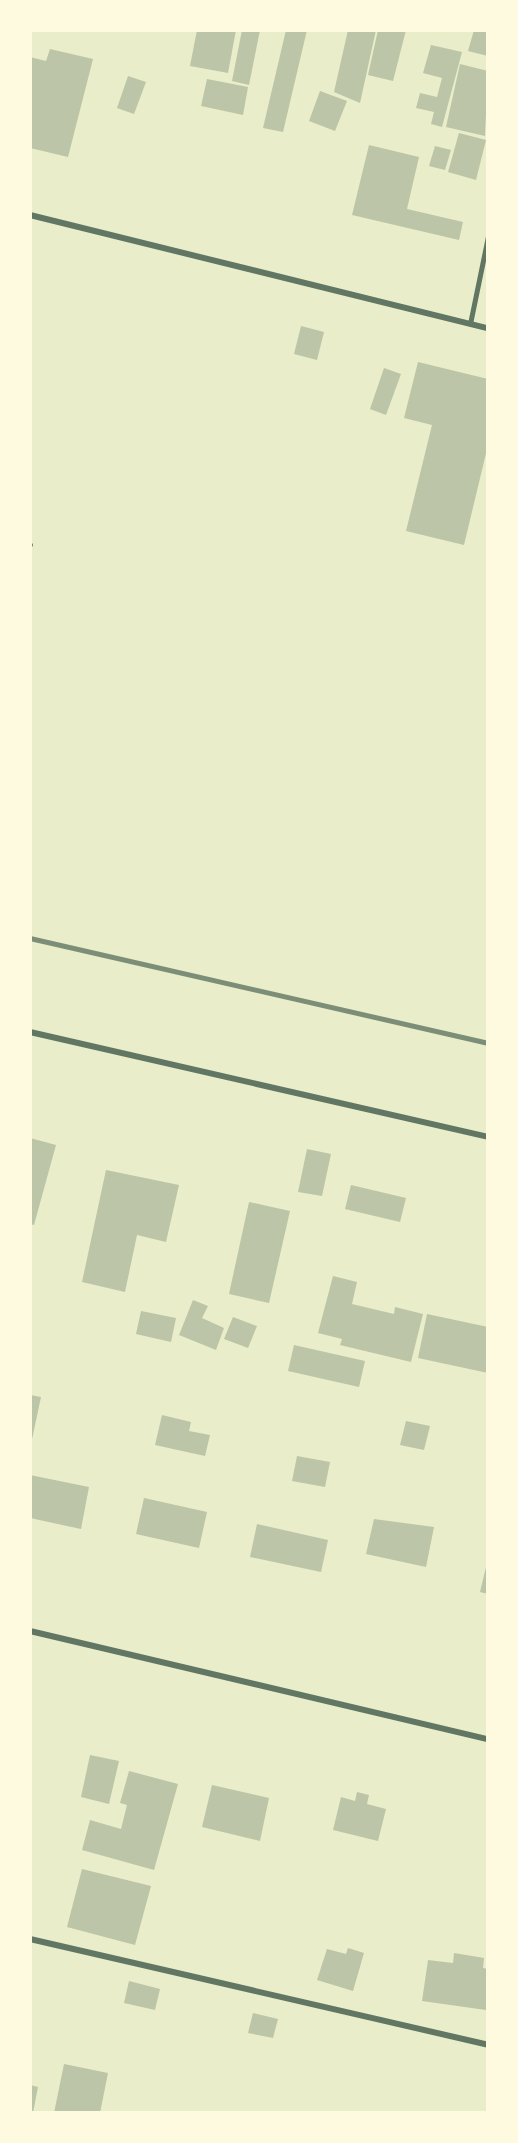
<!DOCTYPE html>
<style>
body{margin:0}
#map{position:relative;width:518px;height:2143px;overflow:hidden;background:#e9edc9;font-family:Georgia,serif}
div>[style]{position:absolute}
.building>*{inset:0;background:#bcc5a7}
.service>*{height:4.5px;margin:-2.25px;padding:0 2.25px;transform-origin:2.25px;border-radius:2.25px;background:#617663}
.minor>*{height:6px;margin:-3px;padding:0 3px;transform-origin:3px;border-radius:3px;background:#617663}
.rail>*{height:4.5px;margin:-2.25px;padding:0 2.25px;transform-origin:2.25px;border-radius:2.25px;background:#7c8e77}
span{translate:-50% -50%;white-space:nowrap;text-align:center;line-height:1.15;-webkit-text-stroke:6px #fefae0;paint-order:stroke}
.frame{position:absolute;inset:0;border:32px solid #fefae0;pointer-events:none}
</style>
<div id="map">
<div class="building">
<div style="clip-path:polygon(197px 30px,236px 30px,228px 73px,190px 66px)"></div>
<div style="clip-path:polygon(242px 30px,260px 30px,249px 85px,232px 81px)"></div>
<div style="clip-path:polygon(286px 30px,307px 30px,283px 132px,263px 128px)"></div>
<div style="clip-path:polygon(348px 30px,376px 30px,360px 103px,334px 92px)"></div>
<div style="clip-path:polygon(378px 30px,406px 30px,393px 81px,368px 75px)"></div>
<div style="clip-path:polygon(474px 30px,488px 30px,488px 56px,468px 51px)"></div>
<div style="clip-path:polygon(431px 45px,462px 52px,442px 127px,431px 124px,434px 112px,416px 108px,420px 93px,437px 97px,442px 78px,423px 73px)"></div>
<div style="clip-path:polygon(50px 49px,93px 59px,68px 157px,30px 148px,30px 57px,46px 61px)"></div>
<div style="clip-path:polygon(460px 64px,488px 71px,485px 136px,446px 127px)"></div>
<div style="clip-path:polygon(128px 76px,146px 82px,134px 114px,117px 108px)"></div>
<div style="clip-path:polygon(207px 79px,248px 87px,243px 115px,201px 106px)"></div>
<div style="clip-path:polygon(320px 91px,347px 101px,335px 131px,309px 121px)"></div>
<div style="clip-path:polygon(459px 133px,486px 140px,476px 180px,448px 172px)"></div>
<div style="clip-path:polygon(369px 145px,419px 157px,407px 209px,463px 222px,459px 240px,352px 215px)"></div>
<div style="clip-path:polygon(435px 146px,451px 150px,445px 170px,429px 166px)"></div>
<div style="clip-path:polygon(301px 326px,324px 332px,317px 360px,294px 354px)"></div>
<div style="clip-path:polygon(418px 362px,488px 379px,488px 445px,464px 545px,406px 531px,432px 425px,404px 418px)"></div>
<div style="clip-path:polygon(384px 368px,401px 374px,386px 415px,370px 409px)"></div>
<div style="clip-path:polygon(30px 1138px,56px 1145px,34px 1225px,30px 1224px)"></div>
<div style="clip-path:polygon(307px 1149px,331px 1154px,322px 1196px,298px 1192px)"></div>
<div style="clip-path:polygon(106px 1170px,179px 1185px,166px 1242px,137px 1235px,125px 1292px,82px 1282px)"></div>
<div style="clip-path:polygon(351px 1185px,406px 1198px,400px 1222px,345px 1209px)"></div>
<div style="clip-path:polygon(249px 1202px,290px 1211px,269px 1303px,229px 1294px)"></div>
<div style="clip-path:polygon(333px 1276px,357px 1282px,352px 1304px,394px 1314px,395px 1307px,423px 1314px,411px 1362px,340px 1345px,342px 1339px,318px 1333px)"></div>
<div style="clip-path:polygon(193px 1300px,208px 1306px,202px 1318px,224px 1328px,216px 1350px,179px 1335px)"></div>
<div style="clip-path:polygon(141px 1311px,176px 1318px,171px 1342px,136px 1334px)"></div>
<div style="clip-path:polygon(427px 1314px,488px 1327px,488px 1373px,418px 1358px)"></div>
<div style="clip-path:polygon(233px 1317px,257px 1326px,248px 1348px,224px 1339px)"></div>
<div style="clip-path:polygon(294px 1345px,365px 1361px,359px 1387px,288px 1371px)"></div>
<div style="clip-path:polygon(30px 1395px,41px 1397px,31px 1444px,30px 1444px)"></div>
<div style="clip-path:polygon(162px 1415px,191px 1422px,189px 1431px,210px 1435px,205px 1456px,155px 1445px)"></div>
<div style="clip-path:polygon(406px 1421px,430px 1426px,424px 1450px,400px 1445px)"></div>
<div style="clip-path:polygon(297px 1456px,330px 1462px,325px 1487px,292px 1481px)"></div>
<div style="clip-path:polygon(30px 1475px,89px 1487px,81px 1529px,30px 1518px)"></div>
<div style="clip-path:polygon(144px 1498px,207px 1512px,199px 1548px,136px 1534px)"></div>
<div style="clip-path:polygon(374px 1519px,434px 1527px,426px 1567px,366px 1554px)"></div>
<div style="clip-path:polygon(257px 1524px,328px 1540px,321px 1572px,250px 1557px)"></div>
<div style="clip-path:polygon(487px 1563px,488px 1563px,488px 1594px,480px 1592px)"></div>
<div style="clip-path:polygon(90px 1755px,119px 1761px,109px 1804px,81px 1797px)"></div>
<div style="clip-path:polygon(129px 1771px,178px 1784px,154px 1870px,82px 1850px,90px 1820px,121px 1829px,127px 1805px,120px 1803px)"></div>
<div style="clip-path:polygon(212px 1785px,269px 1798px,260px 1841px,202px 1827px)"></div>
<div style="clip-path:polygon(357px 1792px,369px 1795px,367px 1804px,386px 1809px,378px 1841px,333px 1830px,341px 1797px,355px 1801px)"></div>
<div style="clip-path:polygon(82px 1869px,151px 1886px,135px 1945px,67px 1927px)"></div>
<div style="clip-path:polygon(348px 1948px,364px 1953px,353px 1991px,317px 1980px,327px 1949px,346px 1954px)"></div>
<div style="clip-path:polygon(454px 1953px,484px 1958px,483px 1968px,488px 1969px,486px 2010px,422px 2001px,428px 1960px,453px 1963px)"></div>
<div style="clip-path:polygon(129px 1981px,160px 1989px,155px 2010px,124px 2003px)"></div>
<div style="clip-path:polygon(253px 2013px,278px 2019px,273px 2038px,248px 2033px)"></div>
<div style="clip-path:polygon(64px 2064px,108px 2073px,100px 2113px,54px 2113px)"></div>
<div style="clip-path:polygon(30px 2085px,38px 2087px,33px 2113px,30px 2113px)"></div>
</div>
<div class="service">
<div style="left:470px;top:324px;width:90px;rotate:-78.4deg"></div>
<div style="left:30px;top:545px;width:1px"></div>
</div>
<div class="minor">
<div style="left:30px;top:215px;width:472px;rotate:13.9deg"></div>
<div style="left:30px;top:1032px;width:470px;rotate:12.9deg"></div>
<div style="left:30px;top:1631px;width:471px;rotate:13.3deg"></div>
<div style="left:30px;top:1939px;width:470px;rotate:13deg"></div>
</div>
<div class="rail">
<div style="left:30px;top:938px;width:470px;rotate:12.9deg"></div>
</div>
<div class="frame"></div>
</div>
